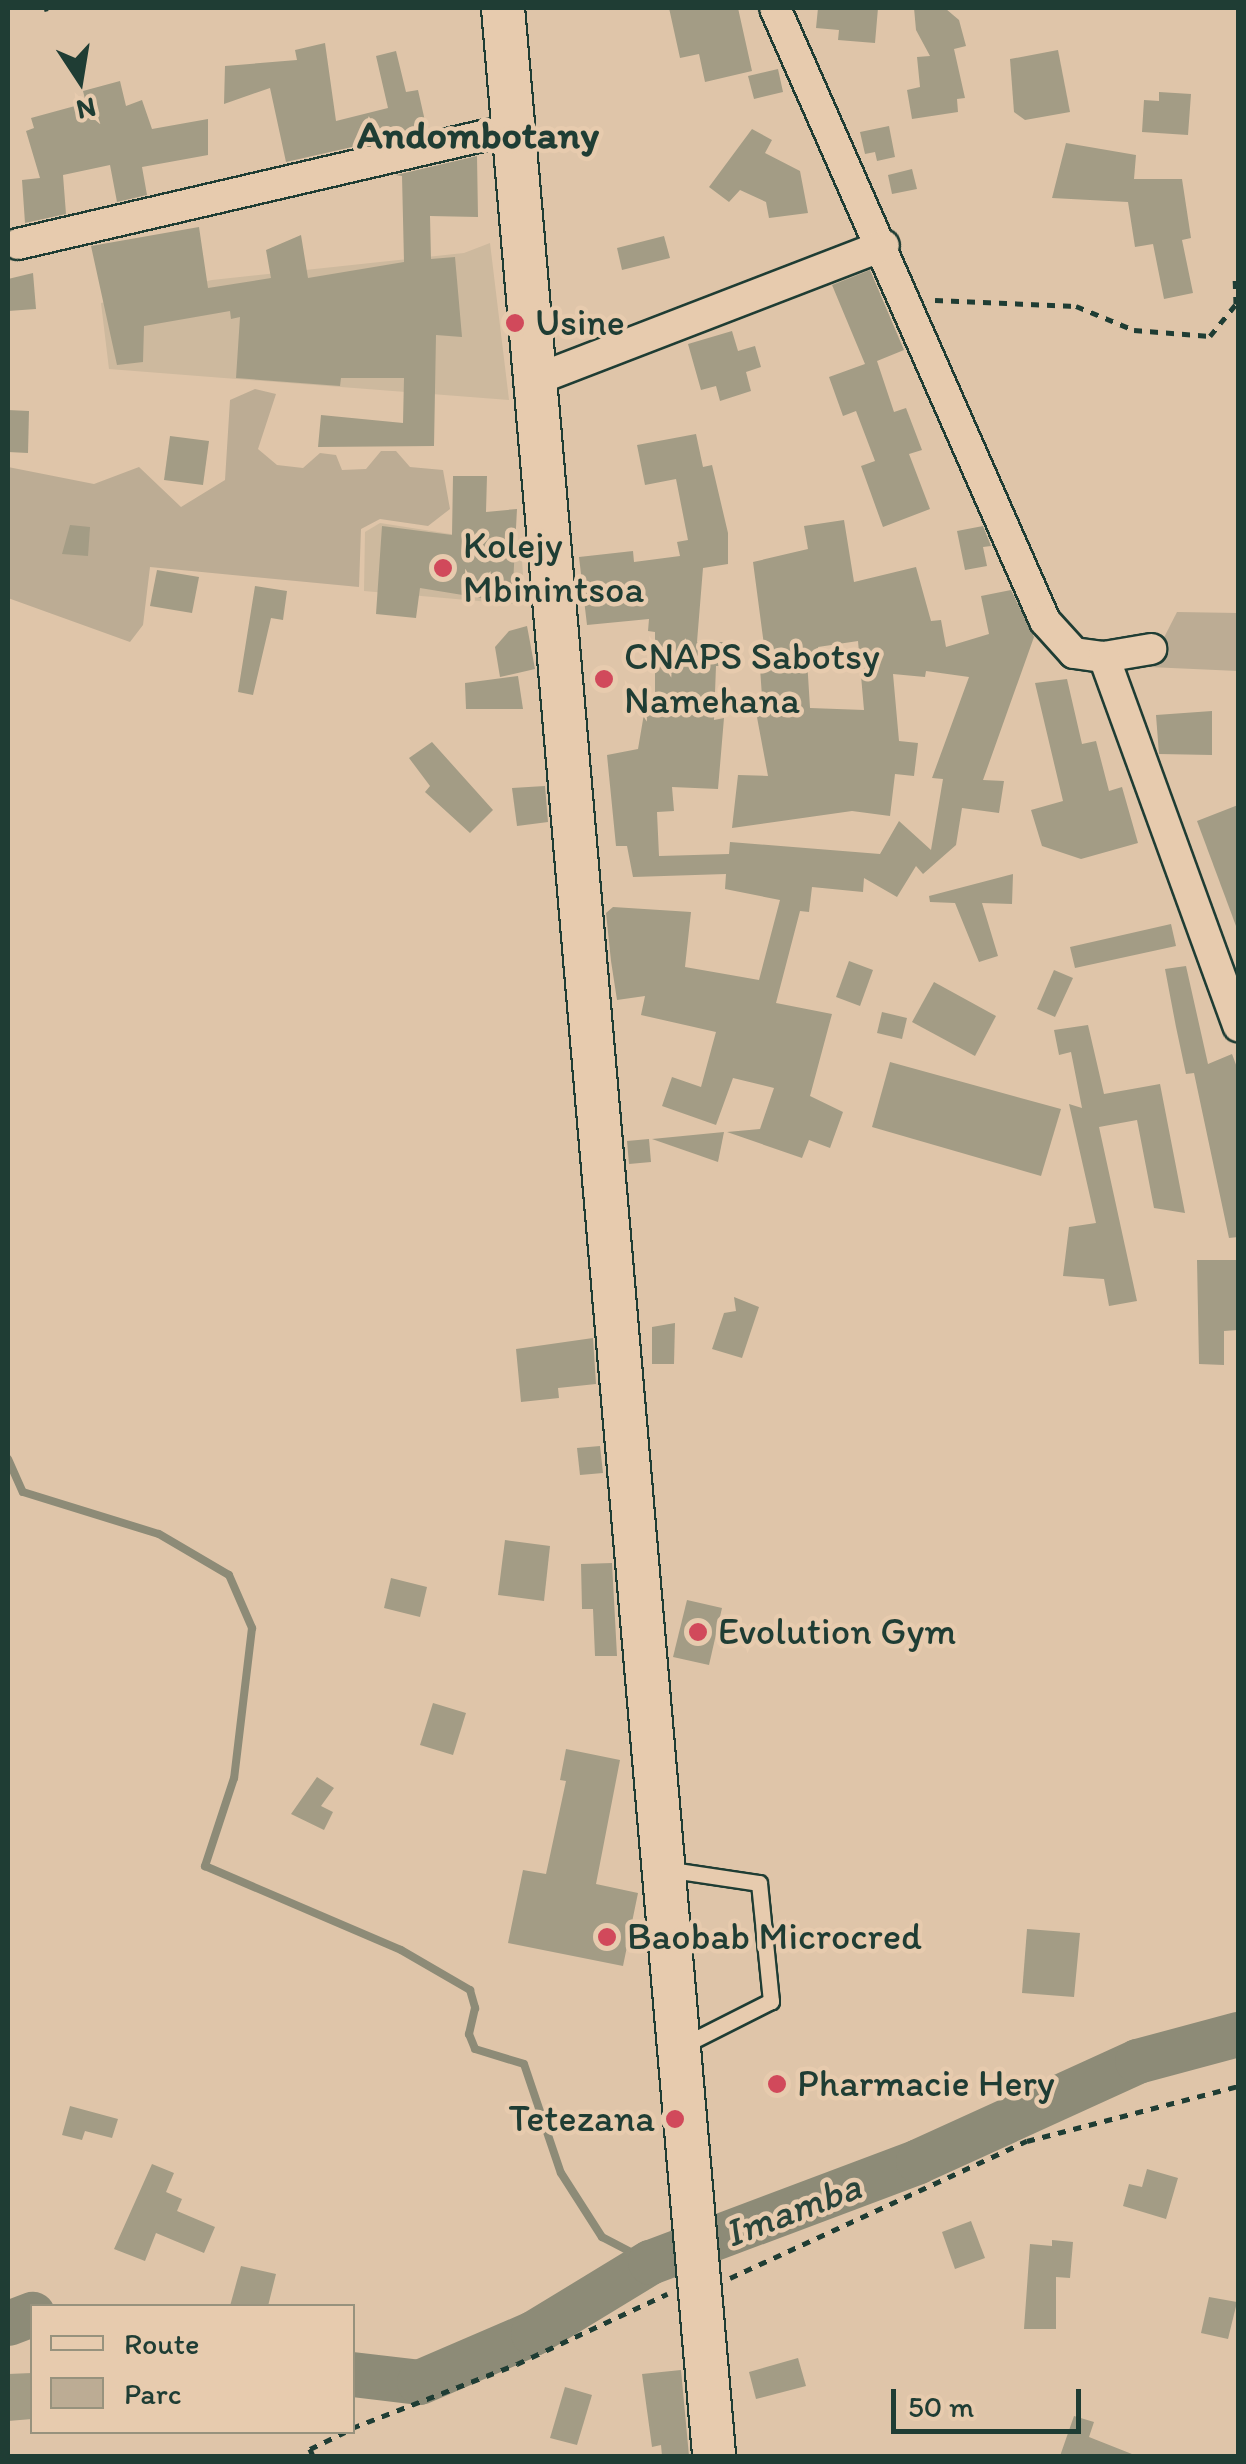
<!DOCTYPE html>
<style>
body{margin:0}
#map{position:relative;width:1246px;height:2464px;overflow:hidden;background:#dfc5a9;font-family:Itim,sans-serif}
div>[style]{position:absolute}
.built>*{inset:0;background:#cdb99e}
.green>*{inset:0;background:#bcac94}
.stream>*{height:8px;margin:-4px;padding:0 4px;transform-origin:4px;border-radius:4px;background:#8d8b77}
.river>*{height:45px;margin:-22.5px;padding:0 22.5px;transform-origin:22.5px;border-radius:22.5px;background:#8d8b77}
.building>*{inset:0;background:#a39c85}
.path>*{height:5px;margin-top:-2.5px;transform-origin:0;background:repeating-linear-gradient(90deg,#1f3d34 0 8px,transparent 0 16px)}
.roads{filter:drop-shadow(2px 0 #1f3d34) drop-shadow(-2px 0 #1f3d34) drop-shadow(0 2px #1f3d34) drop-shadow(0 -2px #1f3d34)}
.lane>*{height:15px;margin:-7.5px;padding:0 7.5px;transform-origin:7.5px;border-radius:7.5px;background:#e7cbae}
.street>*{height:30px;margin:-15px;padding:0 15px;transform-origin:15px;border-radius:15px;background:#e7cbae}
.secondary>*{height:42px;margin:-21px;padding:0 21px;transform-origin:21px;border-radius:21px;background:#e7cbae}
.dots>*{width:28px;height:28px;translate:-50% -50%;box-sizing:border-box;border:5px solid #e7cbae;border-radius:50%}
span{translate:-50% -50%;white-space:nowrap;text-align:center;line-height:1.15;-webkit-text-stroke:9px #e7cbae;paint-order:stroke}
.poi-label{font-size:38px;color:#1f3d34}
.left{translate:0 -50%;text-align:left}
.right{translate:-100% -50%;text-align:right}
.neighbourhood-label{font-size:40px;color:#1f3d34;font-weight:700}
.water-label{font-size:40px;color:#2a453b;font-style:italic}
.frame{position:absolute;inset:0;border:10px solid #1f3d34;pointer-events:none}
.legend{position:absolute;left:30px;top:2304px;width:325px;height:130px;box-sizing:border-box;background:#e7cbae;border:2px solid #97927d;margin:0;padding:12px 18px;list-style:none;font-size:30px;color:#1f3d34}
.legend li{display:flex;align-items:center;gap:20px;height:50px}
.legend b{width:50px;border:2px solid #97927d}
.north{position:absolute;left:30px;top:30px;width:100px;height:100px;-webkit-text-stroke:8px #e7cbae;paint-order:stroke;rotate:168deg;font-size:28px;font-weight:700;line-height:40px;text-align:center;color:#1f3d34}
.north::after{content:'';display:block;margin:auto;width:35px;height:45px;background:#1f3d34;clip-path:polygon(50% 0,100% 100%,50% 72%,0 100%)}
.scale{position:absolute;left:891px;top:2389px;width:190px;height:45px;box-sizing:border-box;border:5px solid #1f3d34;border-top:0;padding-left:12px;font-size:30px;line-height:35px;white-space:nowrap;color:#1f3d34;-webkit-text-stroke:8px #e7cbae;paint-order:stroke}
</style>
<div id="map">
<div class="built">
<div style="clip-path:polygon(490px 243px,509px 400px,109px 369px,101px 303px,212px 280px,464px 253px)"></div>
<div style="clip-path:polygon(380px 523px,521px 545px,525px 605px,364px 591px,365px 532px)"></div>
</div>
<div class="green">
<div style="clip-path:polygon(255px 389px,276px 394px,258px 449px,277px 465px,303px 468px,320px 453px,336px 455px,342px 470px,366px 469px,381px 451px,396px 451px,410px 467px,443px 470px,450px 509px,428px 526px,380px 519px,361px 529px,359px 587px,150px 567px,143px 625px,130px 642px,8px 598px,8px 467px,94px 484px,139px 467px,181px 507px,225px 480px,230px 400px)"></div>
<div style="clip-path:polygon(1177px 612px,1238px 613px,1238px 671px,1149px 667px)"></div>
</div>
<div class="stream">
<div style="left:8px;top:1459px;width:36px;rotate:66deg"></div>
<div style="left:23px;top:1492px;width:142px;rotate:17.2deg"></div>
<div style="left:159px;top:1534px;width:81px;rotate:30.4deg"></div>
<div style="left:229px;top:1575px;width:58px;rotate:66.5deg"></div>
<div style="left:252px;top:1628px;width:151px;rotate:96.8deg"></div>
<div style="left:234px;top:1778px;width:93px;rotate:108.2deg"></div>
<div style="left:205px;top:1866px;width:213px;rotate:23.2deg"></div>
<div style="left:401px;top:1950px;width:80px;rotate:30.1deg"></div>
<div style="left:470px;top:1990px;width:19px;rotate:74deg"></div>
<div style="left:475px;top:2008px;width:27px;rotate:103deg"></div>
<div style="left:469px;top:2034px;width:16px;rotate:68deg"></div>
<div style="left:475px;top:2049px;width:51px;rotate:17deg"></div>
<div style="left:524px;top:2064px;width:115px;rotate:71.3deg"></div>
<div style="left:561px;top:2173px;width:76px;rotate:57.4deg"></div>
<div style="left:602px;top:2237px;width:54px;rotate:27.5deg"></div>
</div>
<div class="river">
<div style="left:8px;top:2323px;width:26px;rotate:-21deg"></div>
<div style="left:352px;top:2374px;width:67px;rotate:6.8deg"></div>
<div style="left:419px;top:2382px;width:124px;rotate:-23.3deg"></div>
<div style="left:533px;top:2333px;width:137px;rotate:-31.3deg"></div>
<div style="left:650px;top:2262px;width:286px;rotate:-20.6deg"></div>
<div style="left:918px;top:2161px;width:241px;rotate:-24.5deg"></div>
<div style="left:1137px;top:2061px;width:105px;rotate:-15deg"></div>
</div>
<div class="building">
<div style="clip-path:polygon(669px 8px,738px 8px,752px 71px,705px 82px,699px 54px,680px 58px)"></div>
<div style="clip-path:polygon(818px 8px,878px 8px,875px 43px,838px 40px,839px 30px,816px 28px)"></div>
<div style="clip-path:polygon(914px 8px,946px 9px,959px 20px,966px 46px,954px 49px,965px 98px,957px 99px,958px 112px,912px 119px,907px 90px,920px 87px,917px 57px,930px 56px,916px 30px)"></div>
<div style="clip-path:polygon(325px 43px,336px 121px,388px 108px,376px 56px,396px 51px,406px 92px,418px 90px,427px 130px,286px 162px,270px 88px,224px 104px,225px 66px,297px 60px,295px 50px)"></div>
<div style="clip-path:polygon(1058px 50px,1070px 112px,1025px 120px,1014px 112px,1010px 59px)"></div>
<div style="clip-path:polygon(778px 69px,783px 92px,754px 99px,748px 76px)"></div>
<div style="clip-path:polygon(120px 81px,126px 106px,142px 100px,152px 129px,208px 119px,208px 155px,142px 167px,147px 195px,117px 202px,110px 165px,63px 175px,66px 214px,25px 223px,22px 180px,40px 178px,26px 131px,34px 128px,31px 118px,86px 103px,83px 91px)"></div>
<div style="clip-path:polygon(1159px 92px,1191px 94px,1188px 135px,1142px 132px,1144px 100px,1159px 101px)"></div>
<div style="clip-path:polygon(889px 126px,895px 157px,877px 161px,875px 152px,865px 154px,860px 132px)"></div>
<div style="clip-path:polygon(752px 129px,772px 140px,765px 153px,800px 171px,808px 213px,769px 218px,766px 202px,740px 190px,729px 202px,709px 187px)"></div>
<div style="clip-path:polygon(1066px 143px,1136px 155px,1134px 179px,1182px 179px,1191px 238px,1182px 240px,1193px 293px,1164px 299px,1153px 244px,1135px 247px,1128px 202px,1052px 198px)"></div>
<div style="clip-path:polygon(477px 156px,478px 217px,430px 216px,431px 259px,455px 257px,462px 337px,436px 335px,434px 446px,318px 447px,321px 415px,403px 423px,404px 378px,341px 378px,340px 386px,236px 378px,240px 317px,231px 319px,230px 311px,144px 326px,143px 362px,117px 365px,91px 246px,199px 227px,208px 288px,271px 278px,266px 250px,301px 235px,308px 278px,404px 262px,402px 176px,396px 175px)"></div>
<div style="clip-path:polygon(912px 169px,917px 189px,892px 194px,888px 175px)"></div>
<div style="clip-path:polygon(664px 236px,670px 258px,622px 270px,617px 248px)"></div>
<div style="clip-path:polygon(870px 270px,904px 350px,877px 361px,894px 412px,906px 408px,922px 450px,909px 454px,930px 509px,883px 527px,861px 466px,875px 461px,856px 411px,843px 416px,829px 377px,865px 364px,832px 285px)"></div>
<div style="clip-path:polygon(33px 273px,36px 309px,8px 311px,8px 279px)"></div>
<div style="clip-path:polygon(732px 331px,738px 351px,755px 346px,761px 367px,746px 372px,751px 391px,720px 401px,716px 386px,701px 390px,688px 344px)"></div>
<div style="clip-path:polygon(8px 410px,29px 411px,28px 453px,8px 452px)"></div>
<div style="clip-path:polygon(evenodd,696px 434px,703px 467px,712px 465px,728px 533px,728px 564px,703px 568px,697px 642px,726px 642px,725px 666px,716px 666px,714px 720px,724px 718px,718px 789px,672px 787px,674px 811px,657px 812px,659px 856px,729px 854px,730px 842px,880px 854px,899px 821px,931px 850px,943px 779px,932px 778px,969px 677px,926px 671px,925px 677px,893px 674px,899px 741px,918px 743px,914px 776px,895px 774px,890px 816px,852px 811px,732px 828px,738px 775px,768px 776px,756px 712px,763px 711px,760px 668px,767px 668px,753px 562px,808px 549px,804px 526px,844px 520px,854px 582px,916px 567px,931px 621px,941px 620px,946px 647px,989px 634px,981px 596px,1011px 590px,1034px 637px,983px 780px,1004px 781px,999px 813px,962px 808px,956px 845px,923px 874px,916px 866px,897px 897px,864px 878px,863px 892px,812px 887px,809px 912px,800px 911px,776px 1003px,832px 1014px,810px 1096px,843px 1112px,830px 1148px,809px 1140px,802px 1158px,727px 1132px,760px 1129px,774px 1088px,733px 1078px,716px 1125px,662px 1106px,672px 1077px,701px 1087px,716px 1032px,641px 1015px,645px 996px,617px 1000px,611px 961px,606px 913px,613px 907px,691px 912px,685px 967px,759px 980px,780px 900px,725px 889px,726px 874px,633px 877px,627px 846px,616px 846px,607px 755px,638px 749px,647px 696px,655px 698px,655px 632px,648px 631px,649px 619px,587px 625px,579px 557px,633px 551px,634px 562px,680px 556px,677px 542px,688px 540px,676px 479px,645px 485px,637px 445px,696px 434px,858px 641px,864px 710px,810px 708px,807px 659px,820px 656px,818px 647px,858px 641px)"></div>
<div style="clip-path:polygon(170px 436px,209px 441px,203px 485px,164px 480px)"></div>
<div style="clip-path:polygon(453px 476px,487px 476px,486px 512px,517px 509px,512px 603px,420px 588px,416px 618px,376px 614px,382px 526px,452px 535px)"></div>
<div style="clip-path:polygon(70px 525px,90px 527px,88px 556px,62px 554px)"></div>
<div style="clip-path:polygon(983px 526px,991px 546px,983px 547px,987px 566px,965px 570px,957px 531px)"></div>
<div style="clip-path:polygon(157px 570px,199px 577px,192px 613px,150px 606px)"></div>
<div style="clip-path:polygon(255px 586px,287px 591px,283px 620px,271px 618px,253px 695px,238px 692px)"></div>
<div style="clip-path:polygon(527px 626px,535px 669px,500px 677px,495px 647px,509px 631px)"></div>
<div style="clip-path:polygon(518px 676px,523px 709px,466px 709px,465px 683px)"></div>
<div style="clip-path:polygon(1067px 679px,1082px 744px,1096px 741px,1109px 791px,1122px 787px,1138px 843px,1081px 859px,1042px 846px,1031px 810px,1063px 801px,1035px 683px)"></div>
<div style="clip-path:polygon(1212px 711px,1212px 755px,1159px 754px,1156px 715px)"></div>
<div style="clip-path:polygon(432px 742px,493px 810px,470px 833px,425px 792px,430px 786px,409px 758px)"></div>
<div style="clip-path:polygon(545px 786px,548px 822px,517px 826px,512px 788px)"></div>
<div style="clip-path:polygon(1238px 805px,1238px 926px,1236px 926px,1197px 821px)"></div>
<div style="clip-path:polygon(1013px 874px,1012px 904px,982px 903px,998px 956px,979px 962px,955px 903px,930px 902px,929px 896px)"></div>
<div style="clip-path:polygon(1171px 924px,1176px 946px,1075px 968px,1070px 947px)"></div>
<div style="clip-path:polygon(849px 961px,873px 970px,860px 1006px,836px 997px)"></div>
<div style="clip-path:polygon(1186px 966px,1208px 1064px,1232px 1054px,1238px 1070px,1238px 1237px,1229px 1238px,1194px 1073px,1186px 1074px,1176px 1027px,1165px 969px)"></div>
<div style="clip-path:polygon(1054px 970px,1073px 978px,1055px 1017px,1037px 1009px)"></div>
<div style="clip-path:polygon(934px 982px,996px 1016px,975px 1056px,912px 1022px)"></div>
<div style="clip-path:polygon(882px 1012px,907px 1018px,902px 1039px,877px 1033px)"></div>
<div style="clip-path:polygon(1088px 1025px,1104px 1094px,1160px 1084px,1185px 1213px,1154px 1208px,1137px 1120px,1099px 1127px,1137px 1301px,1109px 1306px,1104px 1279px,1063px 1276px,1069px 1227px,1096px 1223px,1069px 1104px,1082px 1108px,1071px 1052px,1059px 1055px,1054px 1030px)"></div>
<div style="clip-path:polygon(890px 1062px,1061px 1109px,1041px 1176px,872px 1127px)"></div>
<div style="clip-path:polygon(724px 1132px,718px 1162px,652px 1139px)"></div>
<div style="clip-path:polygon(649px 1139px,651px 1162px,629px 1164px,627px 1141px)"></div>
<div style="clip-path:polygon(1197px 1260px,1238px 1260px,1238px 1330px,1224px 1331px,1224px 1365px,1199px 1364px)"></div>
<div style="clip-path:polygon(734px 1297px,759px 1307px,742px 1358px,712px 1349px,724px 1313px,736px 1311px)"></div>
<div style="clip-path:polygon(675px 1323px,674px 1364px,652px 1364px,652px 1327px)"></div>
<div style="clip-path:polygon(593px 1338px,596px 1384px,558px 1388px,559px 1398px,521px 1402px,516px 1349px)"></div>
<div style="clip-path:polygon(600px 1446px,603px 1473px,580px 1475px,577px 1448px)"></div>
<div style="clip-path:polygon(505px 1540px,550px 1546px,544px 1601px,498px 1595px)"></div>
<div style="clip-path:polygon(612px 1563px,617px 1656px,595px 1656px,593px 1609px,582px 1609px,581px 1564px)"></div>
<div style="clip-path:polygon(391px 1578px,427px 1587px,420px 1617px,384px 1608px)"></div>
<div style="clip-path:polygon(687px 1600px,722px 1608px,709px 1665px,673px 1657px)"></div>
<div style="clip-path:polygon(433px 1703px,466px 1713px,453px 1755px,420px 1745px)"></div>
<div style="clip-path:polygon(566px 1749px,620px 1760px,596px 1884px,638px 1893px,623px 1966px,508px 1943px,523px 1870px,546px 1874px,566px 1781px,560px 1780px)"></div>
<div style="clip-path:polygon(317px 1777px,334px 1788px,321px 1806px,333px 1812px,324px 1830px,291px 1814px)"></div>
<div style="clip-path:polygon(1027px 1929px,1080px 1933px,1074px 1997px,1022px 1993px)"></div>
<div style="clip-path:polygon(70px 2106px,118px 2119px,112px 2138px,85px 2131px,82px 2140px,62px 2135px)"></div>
<div style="clip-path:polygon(152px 2164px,174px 2173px,166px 2192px,182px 2199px,177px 2211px,215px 2227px,204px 2253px,156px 2233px,145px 2261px,114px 2249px)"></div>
<div style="clip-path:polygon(1147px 2169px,1178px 2178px,1166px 2219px,1123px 2206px,1129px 2184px,1142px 2187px)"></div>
<div style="clip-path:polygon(971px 2221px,985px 2258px,955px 2269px,942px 2232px)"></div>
<div style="clip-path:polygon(1052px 2240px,1073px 2242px,1070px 2278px,1056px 2277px,1056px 2329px,1024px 2329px,1030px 2244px,1052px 2246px)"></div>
<div style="clip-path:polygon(241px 2266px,276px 2274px,268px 2306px,230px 2306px)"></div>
<div style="clip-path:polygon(1209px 2297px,1237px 2302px,1228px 2339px,1201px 2333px)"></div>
<div style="clip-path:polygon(798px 2358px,806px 2386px,756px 2399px,749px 2372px)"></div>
<div style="clip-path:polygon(681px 2370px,689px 2456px,662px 2456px,661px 2445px,652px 2447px,642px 2374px)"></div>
<div style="clip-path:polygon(32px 2373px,32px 2419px,8px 2421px,8px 2374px)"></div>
<div style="clip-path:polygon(565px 2387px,592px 2395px,577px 2445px,550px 2438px)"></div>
<div style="clip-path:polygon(1074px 2416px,1094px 2422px,1089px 2437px,1137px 2456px,1060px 2456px)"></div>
</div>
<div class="path">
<div style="left:44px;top:9px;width:4px;rotate:-14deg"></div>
<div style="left:935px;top:300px;width:141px;rotate:2.4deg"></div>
<div style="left:1076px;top:306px;width:63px;rotate:22.5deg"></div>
<div style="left:1134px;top:330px;width:76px;rotate:4.5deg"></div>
<div style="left:1210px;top:336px;width:41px;rotate:-50.9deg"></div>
<div style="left:1236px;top:304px;width:28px;rotate:-92deg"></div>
<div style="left:730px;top:2278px;width:327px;rotate:-24.8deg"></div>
<div style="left:1027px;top:2141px;width:218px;rotate:-14.6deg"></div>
<div style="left:352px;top:2428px;width:177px;rotate:-21.2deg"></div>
<div style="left:517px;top:2364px;width:166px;rotate:-25deg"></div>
<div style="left:313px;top:2456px;width:8px;rotate:-113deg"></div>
<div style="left:310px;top:2449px;width:39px;rotate:-26deg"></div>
</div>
<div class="roads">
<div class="lane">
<div style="left:665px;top:1869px;width:95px;rotate:8.5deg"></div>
<div style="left:759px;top:1883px;width:119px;rotate:84.2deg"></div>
<div style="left:771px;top:2001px;width:97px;rotate:153.2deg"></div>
</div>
<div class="street">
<div style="left:775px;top:8px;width:670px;rotate:66.23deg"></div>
<div style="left:1045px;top:621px;width:43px;rotate:47.8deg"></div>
<div style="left:1074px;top:653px;width:30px;rotate:8deg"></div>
<div style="left:1104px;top:657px;width:48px;rotate:-9.7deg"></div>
<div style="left:18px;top:244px;width:507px;rotate:-13.1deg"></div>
<div style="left:532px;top:381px;width:377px;rotate:-21.1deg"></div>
<div style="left:1104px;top:657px;width:393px;rotate:70deg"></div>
</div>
<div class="secondary">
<div style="left:503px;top:8px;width:2457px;rotate:85.07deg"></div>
</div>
</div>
<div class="dots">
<div style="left:515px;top:323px;background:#d1495b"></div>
<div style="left:443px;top:568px;background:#d1495b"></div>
<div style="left:604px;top:679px;background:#d1495b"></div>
<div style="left:698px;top:1632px;background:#d1495b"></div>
<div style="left:607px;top:1937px;background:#d1495b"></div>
<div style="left:777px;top:2084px;background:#d1495b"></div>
<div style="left:675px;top:2119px;background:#d1495b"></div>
</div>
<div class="poi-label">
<span class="left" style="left:535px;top:323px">Usine</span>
<span class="left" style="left:463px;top:568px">Kolejy<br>Mbinintsoa</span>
<span class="left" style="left:624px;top:679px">CNAPS Sabotsy<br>Namehana</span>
<span class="left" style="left:718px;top:1632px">Evolution Gym</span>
<span class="left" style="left:627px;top:1937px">Baobab Microcred</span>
<span class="left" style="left:797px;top:2084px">Pharmacie Hery</span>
<span class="right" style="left:655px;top:2119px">Tetezana</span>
</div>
<div class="neighbourhood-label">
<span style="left:478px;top:134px">Andombotany</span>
</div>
<div class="water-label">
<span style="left:792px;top:2209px;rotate:-21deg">Imamba</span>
</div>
<div class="frame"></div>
<ul class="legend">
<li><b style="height:12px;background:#e7cbae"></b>Route</li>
<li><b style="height:28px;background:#bcac94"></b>Parc</li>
</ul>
<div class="north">N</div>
<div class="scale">50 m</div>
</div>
